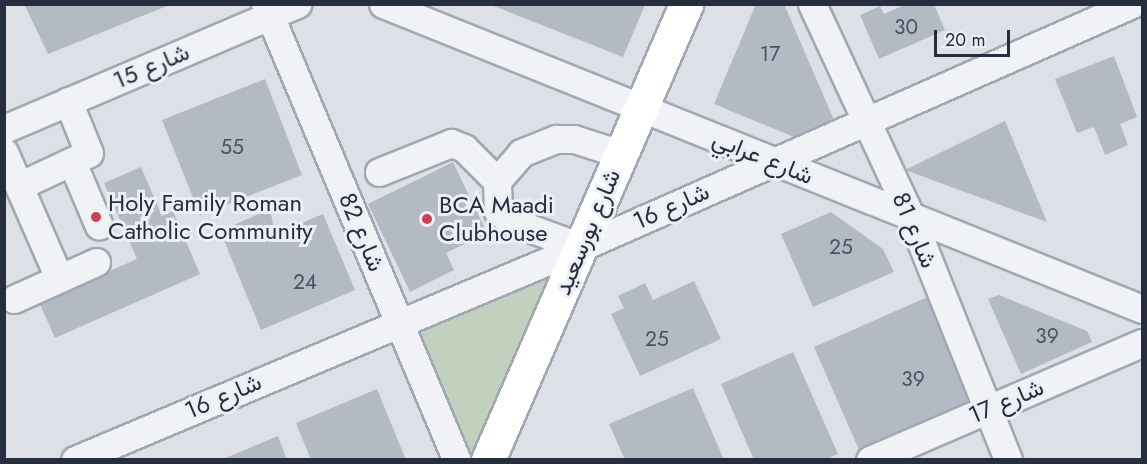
<!DOCTYPE html>
<meta charset="utf-8">
<style>
body{margin:0}
#map{position:relative;width:1147px;height:464px;overflow:hidden;background:#dde1e7;font-family:Jost,Vazirmatn,sans-serif}
div>[style]{position:absolute}
.green>*{inset:0;background:#c2d1be}
.building>*{inset:0;background:#b4bac4}
.roads{filter:drop-shadow(2px 0 #a2a8b1) drop-shadow(-2px 0 #a2a8b1) drop-shadow(0 2px #a2a8b1) drop-shadow(0 -2px #a2a8b1)}
.minor>*{height:27px;margin:-13.5px;padding:0 13.5px;transform-origin:13.5px;border-radius:13.5px;background:#f0f2f5}
.major>*{height:33px;margin:-16.5px;padding:0 16.5px;transform-origin:16.5px;border-radius:16.5px;background:#fff}
.dots>*{width:16px;height:16px;translate:-50% -50%;box-sizing:border-box;border:3px solid #ecf0f5;border-radius:50%}
span{translate:-50% -50%;white-space:nowrap;text-align:center;line-height:1.15;-webkit-text-stroke:6px #ecf0f5;paint-order:stroke}
.number-label{font-size:21px;color:#4a5160}
.number-label span{-webkit-text-stroke-width:0}
.street-label{font-size:24px;color:#262e3e}
.poi-label{font-size:24px;color:#262e3e}
.left{translate:0 -50%;text-align:left}
.frame{position:absolute;inset:0;border:6px solid #262e3e;pointer-events:none}
.scale{position:absolute;left:934px;top:30px;width:76px;height:27px;box-sizing:border-box;border:3px solid #262e3e;border-top:0;padding-left:8px;font-size:18px;line-height:21px;white-space:nowrap;color:#262e3e;-webkit-text-stroke:4px #ecf0f5;paint-order:stroke}
</style>
<div id="map">
<div class="green">
<div style="clip-path:polygon(563px 264px,476px 459px,468px 459px,413px 326px)"></div>
</div>
<div class="building">
<div style="clip-path:polygon(24px 4px,172px 4px,48px 54px)"></div>
<div style="clip-path:polygon(756px 4px,784px 4px,837px 127px,801px 140px,714px 104px)"></div>
<div style="clip-path:polygon(906px 4px,934px 4px,945px 30px,879px 59px,860px 15px,880px 6px,884px 14px)"></div>
<div style="clip-path:polygon(491px 5px,645px 5px,623px 57px)"></div>
<div style="clip-path:polygon(1114px 56px,1137px 117px,1120px 124px,1128px 145px,1105px 155px,1094px 127px,1077px 133px,1055px 79px)"></div>
<div style="clip-path:polygon(265px 79px,302px 175px,200px 215px,162px 120px)"></div>
<div style="clip-path:polygon(1005px 121px,1047px 222px,905px 170px)"></div>
<div style="clip-path:polygon(453px 162px,487px 233px,446px 253px,454px 270px,410px 292px,368px 204px)"></div>
<div style="clip-path:polygon(141px 167px,162px 216px,173px 211px,200px 274px,55px 338px,39px 302px,137px 259px,104px 183px)"></div>
<div style="clip-path:polygon(270px 209px,275px 234px,323px 214px,355px 290px,261px 330px,220px 231px)"></div>
<div style="clip-path:polygon(831px 212px,883px 249px,894px 272px,813px 307px,781px 234px)"></div>
<div style="clip-path:polygon(694px 281px,721px 339px,640px 376px,611px 314px,624px 308px,618px 296px,645px 283px,653px 300px)"></div>
<div style="clip-path:polygon(932px 295px,977px 398px,859px 450px,814px 347px)"></div>
<div style="clip-path:polygon(999px 295px,1087px 331px,1092px 342px,1021px 374px,988px 299px)"></div>
<div style="clip-path:polygon(793px 352px,838px 454px,825px 460px,754px 460px,721px 384px)"></div>
<div style="clip-path:polygon(693px 388px,724px 460px,625px 460px,609px 424px)"></div>
<div style="clip-path:polygon(377px 389px,406px 460px,311px 460px,296px 423px)"></div>
<div style="clip-path:polygon(278px 436px,287px 460px,223px 460px,223px 459px)"></div>
</div>
<div class="roads">
<div class="minor">
<div style="left:265px;top:4px;width:495px;rotate:67.2deg"></div>
<div style="left:383px;top:4px;width:818px;rotate:21.89deg"></div>
<div style="left:812px;top:4px;width:235px;rotate:65.1deg"></div>
<div style="left:911px;top:217px;width:262px;rotate:68.2deg"></div>
<div style="left:4px;top:129px;width:319px;rotate:-23.1deg"></div>
<div style="left:4px;top:152px;width:137px;rotate:66.4deg"></div>
<div style="left:72px;top:162px;width:69px;rotate:67.1deg"></div>
<div style="left:379px;top:172px;width:78px;rotate:-21.9deg"></div>
<div style="left:451px;top:143px;width:14px;rotate:21deg"></div>
<div style="left:464px;top:148px;width:47px;rotate:45deg"></div>
<div style="left:19px;top:186px;width:77px;rotate:-25.2deg"></div>
<div style="left:89px;top:153px;width:56px;rotate:-112deg"></div>
<div style="left:581px;top:247px;width:76px;rotate:-159.9deg"></div>
<div style="left:510px;top:221px;width:16px;rotate:-140deg"></div>
<div style="left:498px;top:211px;width:30px;rotate:-92deg"></div>
<div style="left:497px;top:181px;width:37px;rotate:-49deg"></div>
<div style="left:521px;top:153px;width:38px;rotate:-22deg"></div>
<div style="left:556px;top:139px;width:18px"></div>
<div style="left:574px;top:139px;width:49px;rotate:17.7deg"></div>
<div style="left:14px;top:299px;width:90px;rotate:-24.3deg"></div>
<div style="left:75px;top:460px;width:549px;rotate:-22.83deg"></div>
<div style="left:581px;top:247px;width:602px;rotate:-23.8deg"></div>
<div style="left:870px;top:460px;width:296px;rotate:-23.3deg"></div>
</div>
<div class="major">
<div style="left:488px;top:460px;width:497px;rotate:-66.5deg"></div>
</div>
</div>
<div class="dots">
<div style="left:96px;top:217px;background:#cf4051"></div>
<div style="left:427px;top:219px;background:#cf4051"></div>
</div>
<div class="number-label">
<span style="left:906px;top:27px">30</span>
<span style="left:770px;top:54px">17</span>
<span style="left:232px;top:147px">55</span>
<span style="left:841px;top:247px">25</span>
<span style="left:305px;top:282px">24</span>
<span style="left:1047px;top:336px">39</span>
<span style="left:657px;top:339px">25</span>
<span style="left:913px;top:379px">39</span>
</div>
<div class="street-label">
<span style="left:151px;top:66px;rotate:-23deg">شارع 15</span>
<span style="left:763px;top:157px;rotate:22deg">شارع عرابي</span>
<span style="left:671px;top:206px;rotate:-24deg">شارع 16</span>
<span style="left:915px;top:230px;rotate:67deg">شارع 81</span>
<span style="left:362px;top:232px;rotate:67deg">شارع 82</span>
<span style="left:587px;top:232px;rotate:-67deg">شارع بورسعيد</span>
<span style="left:223px;top:396px;rotate:-23deg">شارع 16</span>
<span style="left:1006px;top:401px;rotate:-23deg">شارع 17</span>
</div>
<div class="poi-label">
<span class="left" style="left:108px;top:217px">Holy Family Roman<br>Catholic Community</span>
<span class="left" style="left:439px;top:219px">BCA Maadi<br>Clubhouse</span>
</div>
<div class="frame"></div>
<div class="scale">20 m</div>
</div>
